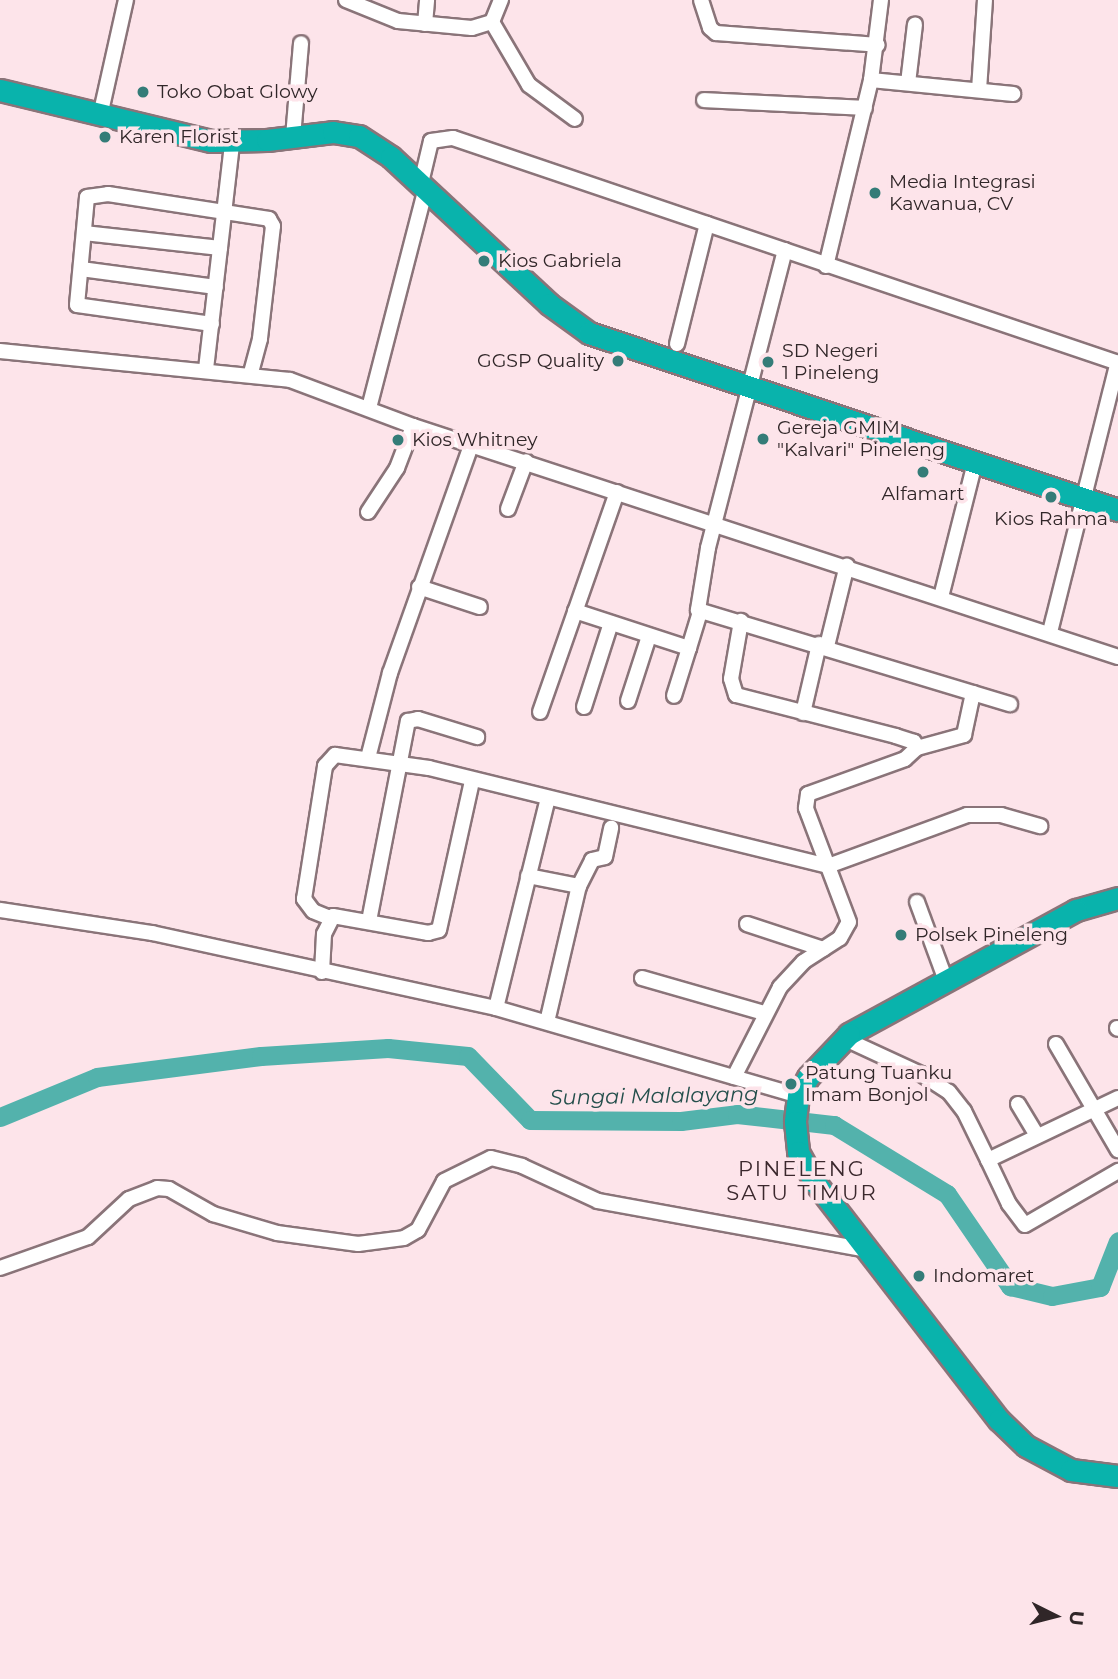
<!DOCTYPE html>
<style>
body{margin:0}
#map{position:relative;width:1118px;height:1679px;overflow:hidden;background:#fde4ea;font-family:Montserrat,sans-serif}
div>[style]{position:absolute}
.river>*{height:19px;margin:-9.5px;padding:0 9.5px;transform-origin:9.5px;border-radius:9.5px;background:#53b2ac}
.roads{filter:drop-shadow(2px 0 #8a7479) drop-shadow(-2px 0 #8a7479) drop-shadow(0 2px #8a7479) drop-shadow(0 -2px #8a7479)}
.minor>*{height:14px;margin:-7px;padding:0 7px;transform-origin:7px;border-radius:7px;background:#fff}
.highway>*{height:21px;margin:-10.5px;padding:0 10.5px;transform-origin:10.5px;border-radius:10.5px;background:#09b3ac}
.dots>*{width:19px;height:19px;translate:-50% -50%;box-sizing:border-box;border:4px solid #fde4ea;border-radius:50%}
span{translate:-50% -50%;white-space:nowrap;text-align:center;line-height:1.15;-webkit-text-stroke:7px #fde4ea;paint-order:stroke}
.poi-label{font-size:19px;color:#302628}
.left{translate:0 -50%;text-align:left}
.right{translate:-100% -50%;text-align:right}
.water-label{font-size:21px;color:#244f4c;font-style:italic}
.neighbourhood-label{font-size:21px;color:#3b282d;letter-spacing:2px}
.north{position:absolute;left:1020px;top:1581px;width:70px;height:70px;-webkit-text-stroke:5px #fde4ea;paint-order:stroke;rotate:96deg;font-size:19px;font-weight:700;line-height:28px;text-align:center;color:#302628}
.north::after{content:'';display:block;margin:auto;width:24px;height:32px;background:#302628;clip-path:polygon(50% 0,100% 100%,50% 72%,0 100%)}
</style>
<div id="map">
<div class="river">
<div style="left:0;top:1117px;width:105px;rotate:-22.4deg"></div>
<div style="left:97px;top:1077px;width:165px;rotate:-7.3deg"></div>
<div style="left:261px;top:1056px;width:127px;rotate:-3.6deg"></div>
<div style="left:388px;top:1048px;width:80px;rotate:5.7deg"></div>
<div style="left:468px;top:1056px;width:89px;rotate:45.9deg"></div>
<div style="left:530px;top:1120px;width:151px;rotate:0.4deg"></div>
<div style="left:681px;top:1121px;width:56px;rotate:-7.1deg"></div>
<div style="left:737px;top:1114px;width:98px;rotate:6.5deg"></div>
<div style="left:834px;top:1125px;width:132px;rotate:31.4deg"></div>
<div style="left:947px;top:1194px;width:112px;rotate:55.6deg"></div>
<div style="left:1010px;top:1286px;width:43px;rotate:13.4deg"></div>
<div style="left:1052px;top:1296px;width:49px;rotate:-10.6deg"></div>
<div style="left:1100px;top:1287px;width:49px;rotate:-68.6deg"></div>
</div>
<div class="roads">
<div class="minor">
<div style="left:346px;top:0;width:56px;rotate:22deg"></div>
<div style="left:398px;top:21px;width:74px;rotate:5.4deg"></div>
<div style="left:472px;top:28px;width:21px;rotate:-17deg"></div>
<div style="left:492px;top:22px;width:24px;rotate:-68deg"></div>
<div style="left:701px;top:0;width:29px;rotate:72deg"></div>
<div style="left:710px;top:28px;width:8px;rotate:40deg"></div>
<div style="left:716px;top:33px;width:162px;rotate:4.2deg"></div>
<div style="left:492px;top:22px;width:73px;rotate:59.6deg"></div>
<div style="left:529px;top:85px;width:57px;rotate:36.5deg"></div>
<div style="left:425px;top:24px;width:24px;rotate:-85deg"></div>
<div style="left:871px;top:80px;width:143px;rotate:5.6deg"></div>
<div style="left:908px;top:83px;width:59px;rotate:-83.2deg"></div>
<div style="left:979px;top:90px;width:90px;rotate:-86.2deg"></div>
<div style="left:704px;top:100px;width:161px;rotate:2.8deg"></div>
<div style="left:100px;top:116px;width:119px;rotate:-77.4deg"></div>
<div style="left:293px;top:137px;width:94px;rotate:-85.1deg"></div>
<div style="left:421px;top:183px;width:43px;rotate:-76.6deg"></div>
<div style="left:431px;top:141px;width:22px;rotate:-8deg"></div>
<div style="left:453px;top:138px;width:702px;rotate:18.69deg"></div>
<div style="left:84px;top:233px;width:137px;rotate:6.3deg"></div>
<div style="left:785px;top:250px;width:308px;rotate:104.5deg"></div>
<div style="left:708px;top:548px;width:63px;rotate:99.2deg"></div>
<div style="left:698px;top:610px;width:326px;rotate:16.8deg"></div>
<div style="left:826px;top:266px;width:191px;rotate:-76.4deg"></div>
<div style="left:871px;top:80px;width:81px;rotate:-82.9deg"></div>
<div style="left:81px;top:269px;width:136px;rotate:7.6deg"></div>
<div style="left:212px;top:324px;width:136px;rotate:-172deg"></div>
<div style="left:77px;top:305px;width:108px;rotate:-84.7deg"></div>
<div style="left:87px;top:197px;width:21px;rotate:-8deg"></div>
<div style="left:108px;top:194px;width:163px;rotate:8.8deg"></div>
<div style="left:269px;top:219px;width:8px;rotate:60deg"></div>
<div style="left:273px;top:226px;width:114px;rotate:96.6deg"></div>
<div style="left:260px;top:339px;width:35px;rotate:105deg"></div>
<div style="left:677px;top:344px;width:124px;rotate:-76deg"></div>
<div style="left:0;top:351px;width:291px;rotate:5.7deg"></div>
<div style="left:290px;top:380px;width:131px;rotate:20.5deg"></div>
<div style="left:413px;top:426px;width:742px;rotate:18.14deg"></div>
<div style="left:206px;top:369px;width:227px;rotate:-83.4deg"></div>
<div style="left:369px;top:408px;width:227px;rotate:-75.5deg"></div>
<div style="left:508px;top:509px;width:51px;rotate:-69.4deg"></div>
<div style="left:368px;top:512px;width:53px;rotate:-56.6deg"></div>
<div style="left:397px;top:468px;width:45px;rotate:-69.1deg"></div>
<div style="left:419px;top:587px;width:64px;rotate:18.2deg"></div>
<div style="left:941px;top:597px;width:138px;rotate:-75.8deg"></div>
<div style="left:575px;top:611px;width:120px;rotate:18deg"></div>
<div style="left:689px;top:648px;width:50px;rotate:107.4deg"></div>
<div style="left:1050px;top:632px;width:278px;rotate:-75.9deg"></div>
<div style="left:827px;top:646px;width:83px;rotate:-76.1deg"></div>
<div style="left:689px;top:648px;width:38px;rotate:-73deg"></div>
<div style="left:628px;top:701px;width:68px;rotate:-72.1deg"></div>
<div style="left:584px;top:707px;width:88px;rotate:-72.2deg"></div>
<div style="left:540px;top:712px;width:233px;rotate:-70.7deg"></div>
<div style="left:803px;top:713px;width:71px;rotate:-76.9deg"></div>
<div style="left:917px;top:748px;width:49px;rotate:-15.5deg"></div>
<div style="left:964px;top:735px;width:43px;rotate:-77.9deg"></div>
<div style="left:368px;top:758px;width:88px;rotate:-75.5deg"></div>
<div style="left:390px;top:673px;width:244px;rotate:-70.4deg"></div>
<div style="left:528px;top:876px;width:52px;rotate:11.1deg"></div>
<div style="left:917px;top:902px;width:84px;rotate:69.8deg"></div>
<div style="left:0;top:910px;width:154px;rotate:8.6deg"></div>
<div style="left:152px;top:933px;width:352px;rotate:12.3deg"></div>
<div style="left:496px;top:1008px;width:315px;rotate:16.2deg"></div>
<div style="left:330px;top:918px;width:18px;rotate:-158deg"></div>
<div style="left:313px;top:911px;width:15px;rotate:-127deg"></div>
<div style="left:304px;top:899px;width:135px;rotate:-81deg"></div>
<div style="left:325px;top:766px;width:15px;rotate:-48deg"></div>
<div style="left:335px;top:755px;width:95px;rotate:7.9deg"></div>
<div style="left:429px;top:768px;width:411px;rotate:13.8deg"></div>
<div style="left:828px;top:866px;width:148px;rotate:-20.1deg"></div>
<div style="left:967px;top:815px;width:34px"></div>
<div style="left:1001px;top:815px;width:41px;rotate:15.8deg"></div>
<div style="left:369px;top:921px;width:204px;rotate:-79deg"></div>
<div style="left:408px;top:721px;width:10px;rotate:-11deg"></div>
<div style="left:418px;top:719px;width:62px;rotate:17deg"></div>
<div style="left:747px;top:924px;width:80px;rotate:18.2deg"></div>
<div style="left:322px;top:972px;width:38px;rotate:-87deg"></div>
<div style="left:324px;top:934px;width:20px;rotate:-63deg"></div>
<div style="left:333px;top:916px;width:97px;rotate:10.1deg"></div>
<div style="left:428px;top:933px;width:11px;rotate:-15deg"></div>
<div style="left:439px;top:930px;width:153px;rotate:-77.5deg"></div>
<div style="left:642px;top:978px;width:127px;rotate:16deg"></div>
<div style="left:496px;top:1008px;width:216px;rotate:-76.1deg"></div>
<div style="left:547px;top:1022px;width:140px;rotate:-76.8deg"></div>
<div style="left:579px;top:886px;width:29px;rotate:-63deg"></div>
<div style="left:592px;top:860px;width:13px;rotate:-13deg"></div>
<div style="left:605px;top:857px;width:30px;rotate:-78deg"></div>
<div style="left:1117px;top:1028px;width:1px;rotate:45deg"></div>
<div style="left:843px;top:1038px;width:86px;rotate:24.8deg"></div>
<div style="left:921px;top:1074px;width:33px;rotate:33deg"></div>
<div style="left:949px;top:1092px;width:24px;rotate:52deg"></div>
<div style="left:964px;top:1111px;width:55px;rotate:63.9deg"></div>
<div style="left:988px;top:1160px;width:144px;rotate:-25.5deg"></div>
<div style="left:1056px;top:1044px;width:123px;rotate:59.7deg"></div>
<div style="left:734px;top:1077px;width:101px;rotate:-62.9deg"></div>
<div style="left:780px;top:987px;width:34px;rotate:-47deg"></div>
<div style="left:803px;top:962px;width:44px;rotate:-33deg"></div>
<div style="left:840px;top:938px;width:18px;rotate:-61deg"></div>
<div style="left:849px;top:922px;width:122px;rotate:-110.7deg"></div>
<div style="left:806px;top:808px;width:14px;rotate:-82deg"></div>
<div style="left:808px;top:794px;width:103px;rotate:-19.8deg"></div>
<div style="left:905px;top:759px;width:16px;rotate:-43deg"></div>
<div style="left:917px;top:748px;width:7px;rotate:-117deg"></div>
<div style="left:914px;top:742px;width:19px;rotate:-162deg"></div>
<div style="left:896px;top:736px;width:165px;rotate:-165.6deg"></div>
<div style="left:736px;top:695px;width:17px;rotate:-107deg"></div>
<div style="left:731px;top:679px;width:59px;rotate:-80.2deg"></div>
<div style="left:1018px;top:1104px;width:37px;rotate:59deg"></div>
<div style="left:988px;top:1160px;width:49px;rotate:64.5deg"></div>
<div style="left:1009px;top:1204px;width:26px;rotate:53deg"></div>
<div style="left:1025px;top:1225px;width:108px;rotate:-30.1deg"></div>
<div style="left:0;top:1268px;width:93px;rotate:-19.4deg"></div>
<div style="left:88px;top:1237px;width:56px;rotate:-42.8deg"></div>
<div style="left:129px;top:1199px;width:30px;rotate:-21deg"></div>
<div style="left:157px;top:1188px;width:12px;rotate:5deg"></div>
<div style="left:169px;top:1189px;width:51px;rotate:29.6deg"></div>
<div style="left:213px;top:1214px;width:67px;rotate:16.5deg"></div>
<div style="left:277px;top:1233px;width:82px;rotate:7.7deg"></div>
<div style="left:358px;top:1244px;width:46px;rotate:-7.4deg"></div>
<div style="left:404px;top:1238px;width:16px;rotate:-30deg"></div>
<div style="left:418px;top:1230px;width:55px;rotate:-62deg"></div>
<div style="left:444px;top:1181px;width:52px;rotate:-26.1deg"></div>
<div style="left:491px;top:1158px;width:32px;rotate:14deg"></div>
<div style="left:522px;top:1166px;width:84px;rotate:24.7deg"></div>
<div style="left:598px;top:1201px;width:273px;rotate:10.3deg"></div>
</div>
<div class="highway">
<div style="left:0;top:90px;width:217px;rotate:13.6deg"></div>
<div style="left:211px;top:141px;width:56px;rotate:-1deg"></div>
<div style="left:267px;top:140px;width:66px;rotate:-6.9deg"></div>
<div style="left:333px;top:132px;width:26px;rotate:9deg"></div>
<div style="left:359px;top:136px;width:38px;rotate:33deg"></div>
<div style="left:391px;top:157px;width:216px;rotate:42.9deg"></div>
<div style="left:549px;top:304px;width:49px;rotate:35.9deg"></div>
<div style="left:589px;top:333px;width:558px;rotate:18.5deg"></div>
<div style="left:1118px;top:898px;width:44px;rotate:164.1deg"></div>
<div style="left:1076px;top:910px;width:259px;rotate:151.4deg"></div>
<div style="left:849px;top:1034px;width:59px;rotate:133.6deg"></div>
<div style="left:808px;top:1077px;width:21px;rotate:118deg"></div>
<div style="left:798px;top:1096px;width:26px;rotate:97deg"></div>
<div style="left:795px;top:1122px;width:30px;rotate:84deg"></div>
<div style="left:798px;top:1152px;width:33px;rotate:61deg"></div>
<div style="left:814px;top:1181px;width:302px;rotate:52.3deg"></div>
<div style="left:999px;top:1420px;width:37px;rotate:44deg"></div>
<div style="left:1026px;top:1446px;width:51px;rotate:28.1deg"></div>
<div style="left:1071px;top:1470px;width:47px;rotate:7.3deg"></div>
</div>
</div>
<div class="dots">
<div style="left:143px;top:92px;background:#347c78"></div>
<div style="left:105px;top:137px;background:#347c78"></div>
<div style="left:875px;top:193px;background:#347c78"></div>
<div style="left:484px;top:261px;background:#347c78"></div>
<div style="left:618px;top:361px;background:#347c78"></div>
<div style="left:768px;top:362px;background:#347c78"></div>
<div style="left:763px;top:439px;background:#347c78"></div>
<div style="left:398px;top:440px;background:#347c78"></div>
<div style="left:923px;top:472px;background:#347c78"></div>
<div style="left:1051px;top:497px;background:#347c78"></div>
<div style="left:901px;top:935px;background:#347c78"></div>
<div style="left:791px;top:1084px;background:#347c78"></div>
<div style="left:919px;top:1276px;background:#347c78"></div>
</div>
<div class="poi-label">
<span class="left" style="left:157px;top:92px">Toko Obat Glowy</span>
<span class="left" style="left:119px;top:137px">Karen Florist</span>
<span class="left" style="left:889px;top:193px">Media Integrasi<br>Kawanua, CV</span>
<span class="left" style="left:498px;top:261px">Kios Gabriela</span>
<span class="left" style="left:782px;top:362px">SD Negeri<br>1 Pineleng</span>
<span class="right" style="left:604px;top:361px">GGSP Quality</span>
<span class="left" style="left:777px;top:439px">Gereja GMIM<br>"Kalvari" Pineleng</span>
<span class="left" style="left:412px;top:440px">Kios Whitney</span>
<span style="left:923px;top:494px">Alfamart</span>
<span style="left:1051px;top:519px">Kios Rahma</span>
<span class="left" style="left:915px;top:935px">Polsek Pineleng</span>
<span class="left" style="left:805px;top:1084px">Patung Tuanku<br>Imam Bonjol</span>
<span class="left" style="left:933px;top:1276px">Indomaret</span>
</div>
<div class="water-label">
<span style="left:654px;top:1096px;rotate:-1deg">Sungai Malalayang</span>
</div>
<div class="neighbourhood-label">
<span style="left:802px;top:1181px">PINELENG<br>SATU TIMUR</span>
</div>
<div class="north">U</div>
</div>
